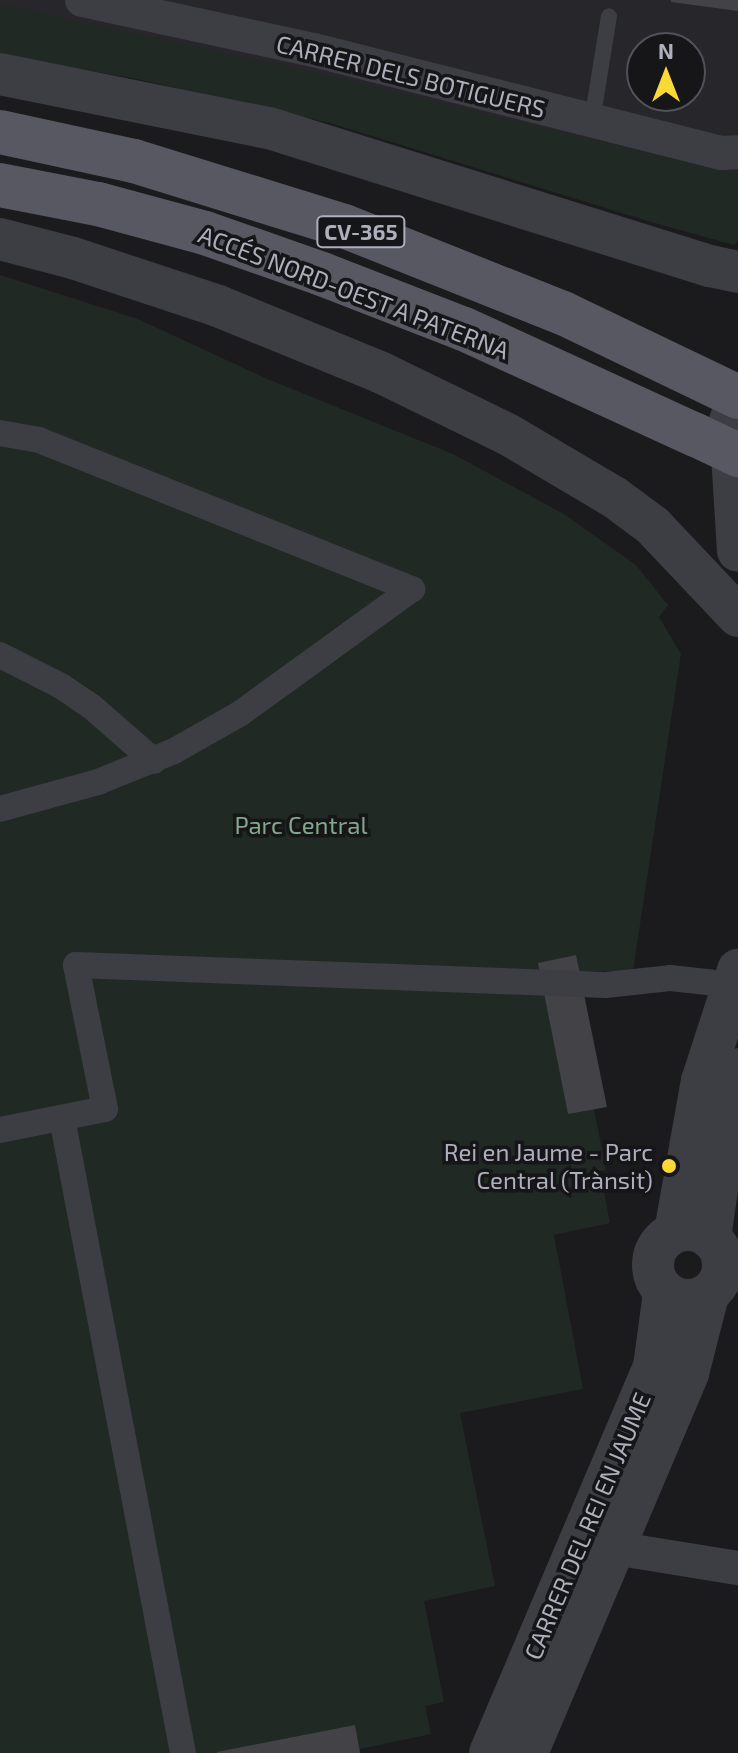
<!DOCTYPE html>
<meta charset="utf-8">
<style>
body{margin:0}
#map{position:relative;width:738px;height:1753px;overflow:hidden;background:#1b1a1d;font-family:"Exo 2",sans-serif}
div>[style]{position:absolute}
.built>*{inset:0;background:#27262a}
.green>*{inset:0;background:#202923}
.building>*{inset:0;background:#424247}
.service>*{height:16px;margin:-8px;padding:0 8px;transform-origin:8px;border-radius:8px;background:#3d3d44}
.pedestrian>*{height:26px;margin:-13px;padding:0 13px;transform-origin:13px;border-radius:13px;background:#3d3d44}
.minor>*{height:34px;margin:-17px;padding:0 17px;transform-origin:17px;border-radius:17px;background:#3d3d44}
.tertiary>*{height:42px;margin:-21px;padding:0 21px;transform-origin:21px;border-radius:21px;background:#3d3d44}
.tertiary>.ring{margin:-21px;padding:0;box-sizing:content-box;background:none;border:42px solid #3d3d44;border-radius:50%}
.primary>*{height:44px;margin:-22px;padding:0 22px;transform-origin:22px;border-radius:22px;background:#575861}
.primary-bridge>*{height:44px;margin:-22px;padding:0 22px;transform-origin:22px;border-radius:22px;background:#575861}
.dots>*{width:22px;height:22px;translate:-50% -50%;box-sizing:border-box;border:4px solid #161518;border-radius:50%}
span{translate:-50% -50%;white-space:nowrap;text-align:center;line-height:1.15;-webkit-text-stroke:7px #161518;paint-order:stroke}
.shield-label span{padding:2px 6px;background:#161518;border:2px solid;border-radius:6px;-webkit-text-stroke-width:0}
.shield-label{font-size:22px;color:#adafbd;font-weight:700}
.street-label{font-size:24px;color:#adafbd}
.park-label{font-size:24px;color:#83a88c}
.poi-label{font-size:24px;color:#adafbd}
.right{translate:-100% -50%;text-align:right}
.north{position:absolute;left:626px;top:32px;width:80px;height:80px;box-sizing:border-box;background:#161518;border:2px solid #52535a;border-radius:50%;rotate:0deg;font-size:22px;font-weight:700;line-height:32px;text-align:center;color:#adafbd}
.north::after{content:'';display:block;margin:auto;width:28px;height:36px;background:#fad836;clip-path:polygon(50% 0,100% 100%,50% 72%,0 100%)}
</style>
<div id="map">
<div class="built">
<div style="clip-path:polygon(evenodd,0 0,738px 0,738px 206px,0 36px,0 0,642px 48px,690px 48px,690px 96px,642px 96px,642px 48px)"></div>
</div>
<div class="green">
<div style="clip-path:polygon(0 4px,342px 79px,738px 175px,738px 241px,734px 245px,651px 222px,330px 123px,137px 79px,0 55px)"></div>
<div style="clip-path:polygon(0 275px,138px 319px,265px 378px,453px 454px,564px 514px,636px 565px,668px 605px,659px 617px,681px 654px,633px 971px,567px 971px,606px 1170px,600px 1171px,610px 1223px,554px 1235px,583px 1389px,460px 1413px,495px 1586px,424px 1601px,444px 1702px,425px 1706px,431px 1734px,360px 1749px,360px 1753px,0 1753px)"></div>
</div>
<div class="building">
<div style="clip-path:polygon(671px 0,738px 0,738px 11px,671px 2px)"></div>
<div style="clip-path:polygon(576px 955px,607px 1107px,568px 1114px,538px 963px)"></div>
<div style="clip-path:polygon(355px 1725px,360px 1753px,217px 1753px,217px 1752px)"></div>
</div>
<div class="service">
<div style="left:592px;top:121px;width:106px;rotate:-80.8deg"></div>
</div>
<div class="pedestrian">
<div style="left:0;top:433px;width:40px;rotate:10deg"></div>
<div style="left:39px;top:440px;width:402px;rotate:21.8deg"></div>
<div style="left:412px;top:589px;width:211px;rotate:144.1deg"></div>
<div style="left:241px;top:713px;width:77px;rotate:150.4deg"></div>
<div style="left:174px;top:751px;width:82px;rotate:157.8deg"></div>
<div style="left:98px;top:782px;width:102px;rotate:164.6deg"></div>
<div style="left:0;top:655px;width:68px;rotate:26.9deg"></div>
<div style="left:61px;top:686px;width:37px;rotate:34deg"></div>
<div style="left:92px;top:707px;width:82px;rotate:41.1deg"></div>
<div style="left:62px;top:1118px;width:646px;rotate:79.21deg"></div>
<div style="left:0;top:1130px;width:107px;rotate:-11.3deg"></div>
<div style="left:105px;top:1109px;width:147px;rotate:-101.4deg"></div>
<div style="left:76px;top:965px;width:530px;rotate:2.16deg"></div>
<div style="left:606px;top:985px;width:64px;rotate:-6.2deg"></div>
<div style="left:670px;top:978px;width:64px;rotate:6.2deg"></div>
</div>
<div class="minor">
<div style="left:82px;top:0;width:237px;rotate:12.2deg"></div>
<div style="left:314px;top:50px;width:420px;rotate:14.2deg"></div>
<div style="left:721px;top:153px;width:17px;rotate:-3deg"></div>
<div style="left:723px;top:1272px;width:15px;rotate:11deg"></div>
<div style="left:614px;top:1548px;width:126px;rotate:9.2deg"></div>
</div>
<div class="tertiary">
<div style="left:0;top:74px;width:274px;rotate:11.4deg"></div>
<div style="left:269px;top:128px;width:462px;rotate:17.4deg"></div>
<div style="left:710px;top:266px;width:29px;rotate:12deg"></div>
<div style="left:0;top:239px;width:75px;rotate:14.6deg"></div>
<div style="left:73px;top:258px;width:153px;rotate:18.3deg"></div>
<div style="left:218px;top:306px;width:177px;rotate:22.2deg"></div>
<div style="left:382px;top:373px;width:141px;rotate:26deg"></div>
<div style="left:509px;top:435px;width:122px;rotate:30.6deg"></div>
<div style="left:614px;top:497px;width:49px;rotate:36.6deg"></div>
<div style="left:653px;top:526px;width:124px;rotate:46.6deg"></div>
<div style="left:738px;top:400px;width:22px;rotate:111deg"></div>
<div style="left:730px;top:421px;width:130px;rotate:86.5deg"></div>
<div class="ring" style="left:653px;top:1230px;width:28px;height:28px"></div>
<div style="left:675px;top:1232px;width:153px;rotate:-79.9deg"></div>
<div style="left:702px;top:1081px;width:117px;rotate:-72deg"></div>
<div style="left:710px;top:1238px;width:155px;rotate:-81.8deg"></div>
<div style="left:732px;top:1085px;width:17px;rotate:-69deg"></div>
<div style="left:490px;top:1753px;width:419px;rotate:-67deg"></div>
<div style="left:654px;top:1367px;width:75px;rotate:-82.3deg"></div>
<div style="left:527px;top:1753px;width:413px;rotate:-67deg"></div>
<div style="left:688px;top:1373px;width:81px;rotate:-75.6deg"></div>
</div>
<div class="primary">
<div style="left:0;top:132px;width:137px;rotate:12.2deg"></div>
<div style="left:134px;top:161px;width:220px;rotate:17.2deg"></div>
<div style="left:344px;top:226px;width:236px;rotate:21.7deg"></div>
<div style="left:563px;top:313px;width:194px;rotate:25.6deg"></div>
<div style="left:0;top:185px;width:100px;rotate:11deg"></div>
<div style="left:98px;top:204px;width:111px;rotate:15.2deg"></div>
<div style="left:205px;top:233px;width:124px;rotate:19.3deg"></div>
<div style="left:322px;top:274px;width:152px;rotate:21.2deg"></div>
<div style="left:464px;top:329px;width:255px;rotate:24.6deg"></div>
</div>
<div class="primary-bridge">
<div style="left:696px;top:435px;width:47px;rotate:25.5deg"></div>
</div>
<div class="dots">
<div style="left:669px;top:1166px;background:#fad836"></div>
</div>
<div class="shield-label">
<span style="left:361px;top:232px">CV-365</span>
</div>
<div class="street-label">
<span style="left:411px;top:76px;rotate:14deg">CARRER DELS BOTIGUERS</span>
<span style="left:354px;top:292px;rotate:21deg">ACCÉS NORD-OEST A PATERNA</span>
<span style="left:587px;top:1526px;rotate:-67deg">CARRER DEL REI EN JAUME</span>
</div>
<div class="park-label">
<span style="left:301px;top:825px">Parc Central</span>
</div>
<div class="poi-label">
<span class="right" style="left:653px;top:1166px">Rei en Jaume - Parc<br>Central (Trànsit)</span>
</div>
<div class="north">N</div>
</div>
